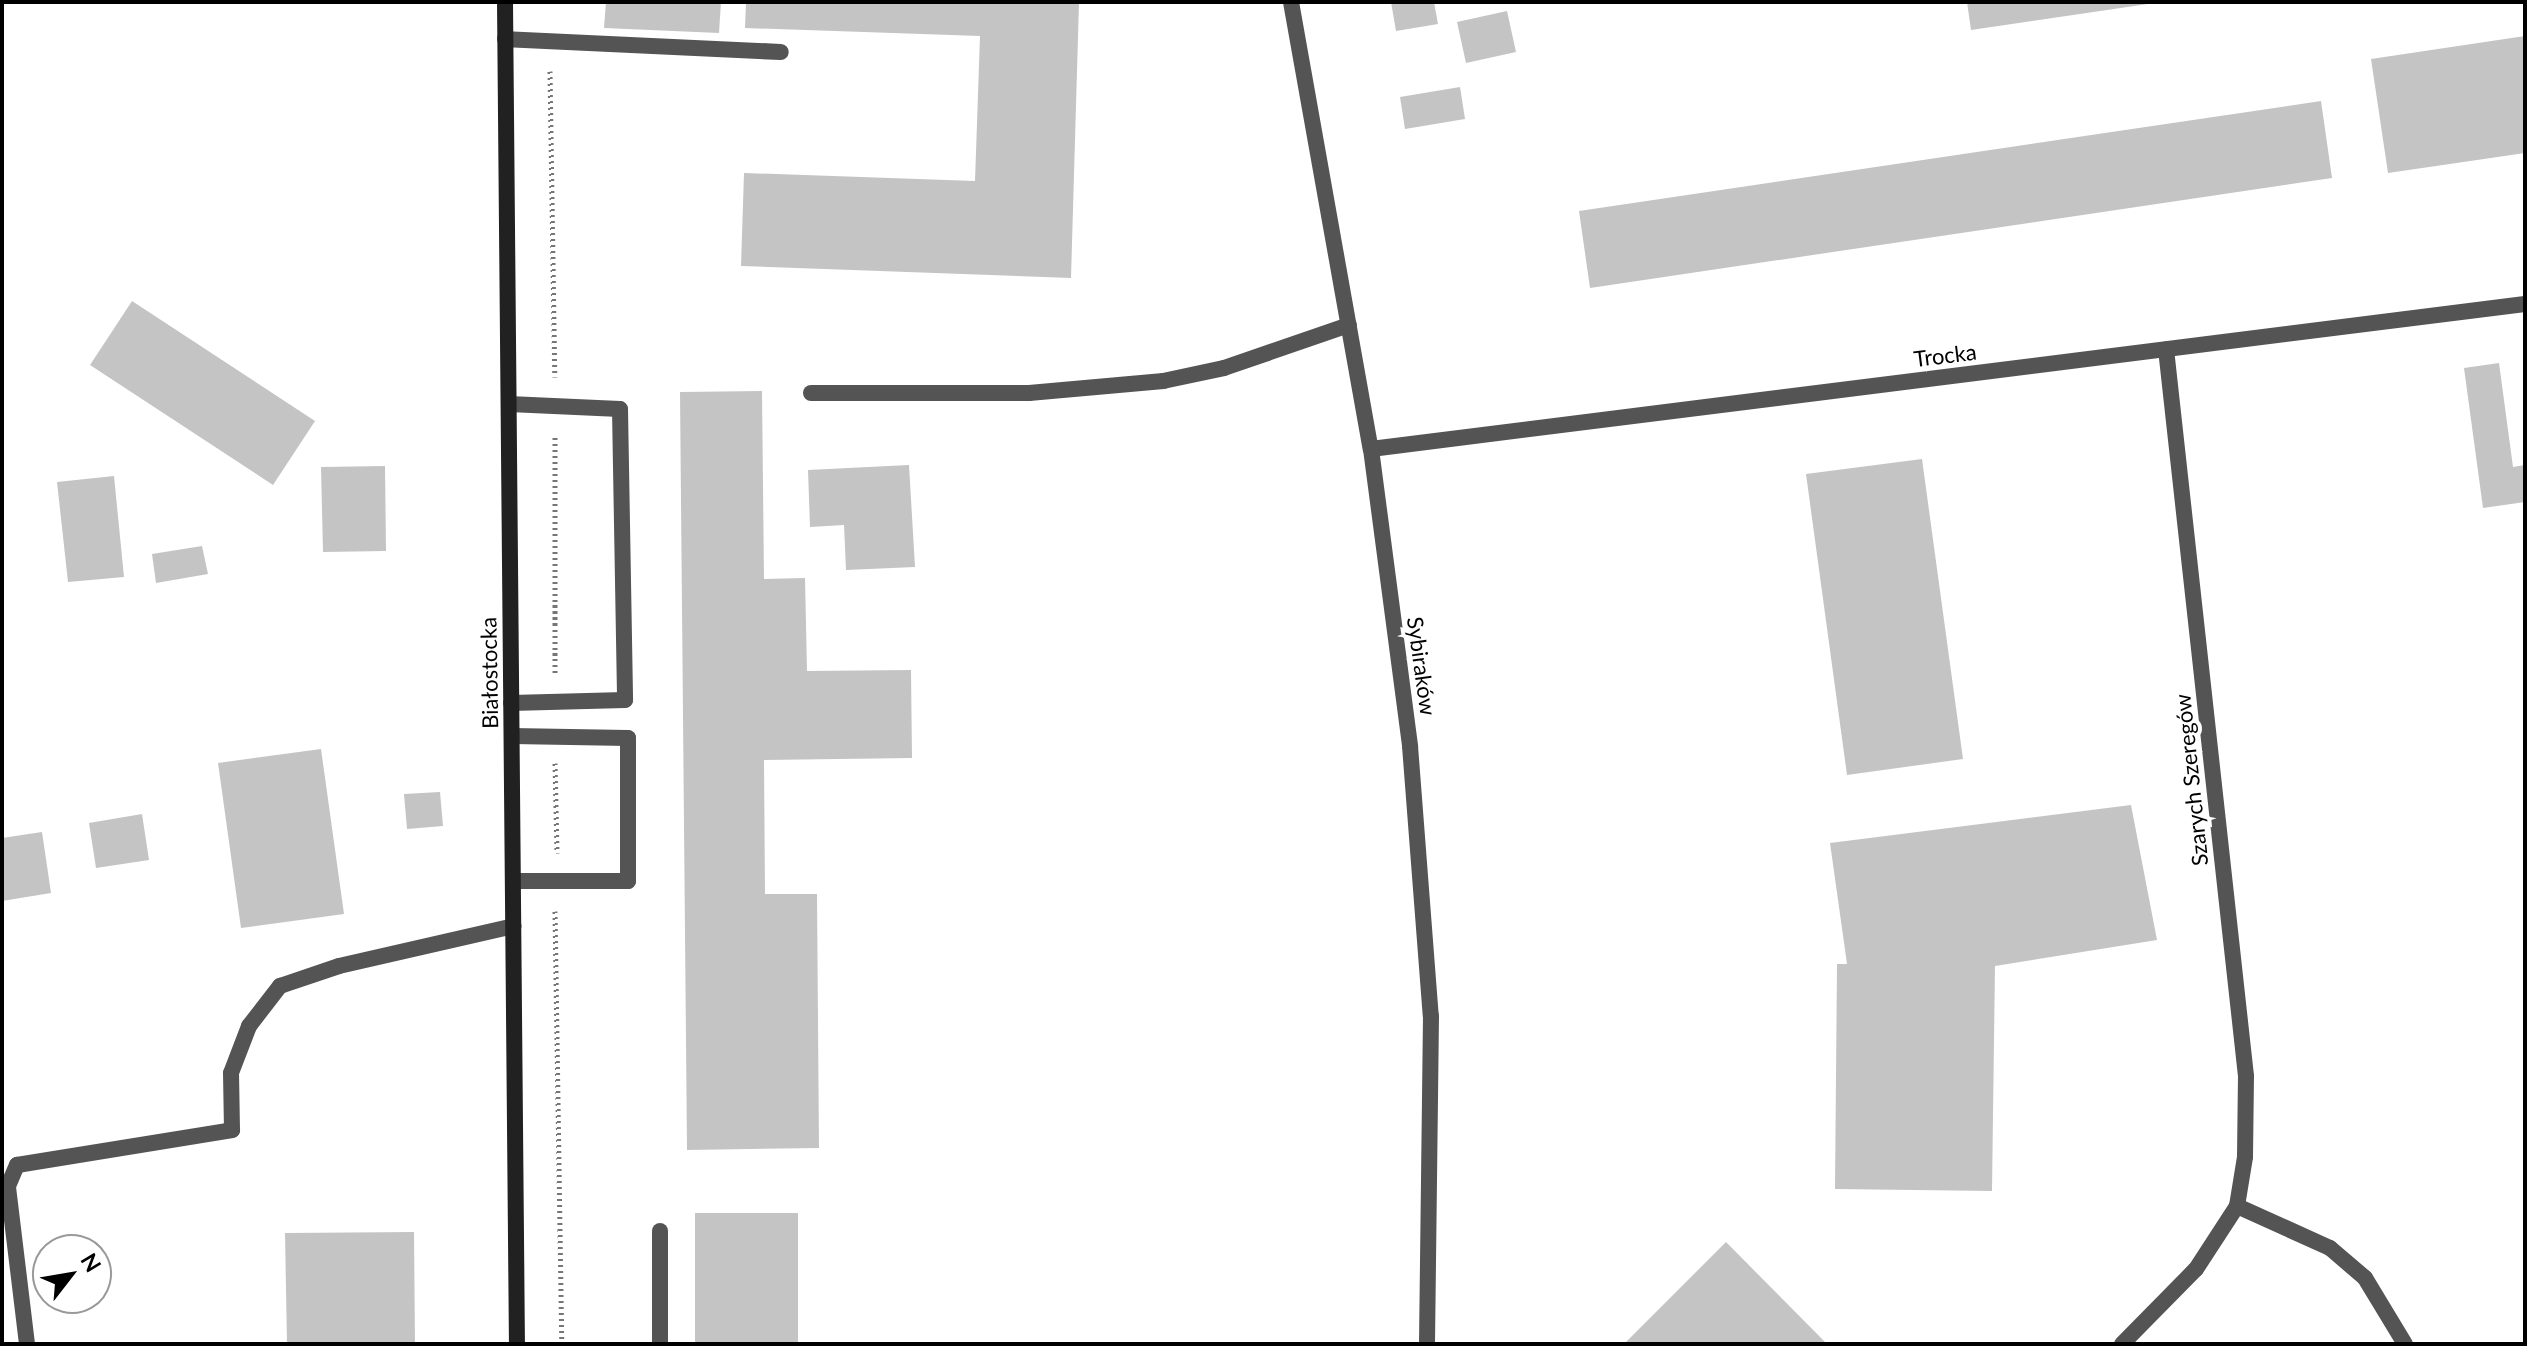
<!DOCTYPE html>
<meta charset="utf-8">
<style>
body{margin:0}
#map{position:relative;width:2527px;height:1346px;overflow:hidden;background:#fff;font-family:Lato,sans-serif}
div>[style]{position:absolute}
.building>*{inset:0;background:#c4c4c4}
.path>*{height:5px;margin-top:-2.5px;transform-origin:0;background:repeating-linear-gradient(90deg,#767676 0 2px,transparent 0 6px)}
.lane>*{height:16px;margin:-8px;padding:0 8px;transform-origin:8px;border-radius:8px;background:#545454}
.street>*{height:16px;margin:-8px;padding:0 8px;transform-origin:8px;border-radius:8px;background:#545454}
.secondary>*{height:16px;margin:-8px;padding:0 8px;transform-origin:8px;border-radius:8px;background:#212121}
span{translate:-50% -50%;white-space:nowrap;text-align:center;line-height:1.15;-webkit-text-stroke:8px #fff;paint-order:stroke}
.street-label{font-size:22px;color:#000}
.frame{position:absolute;inset:0;border:4px solid #000;pointer-events:none}
.north{position:absolute;left:32px;top:1234px;width:80px;height:80px;box-sizing:border-box;background:#fff;border:2px solid #999;border-radius:50%;rotate:59deg;font-size:22px;font-weight:700;line-height:32px;text-align:center;color:#000}
.north::after{content:'';display:block;margin:auto;width:28px;height:36px;background:#000;clip-path:polygon(50% 0,100% 100%,50% 72%,0 100%)}
</style>
<div id="map">
<div class="building">
<div style="clip-path:polygon(606px 2px,721px 2px,719px 33px,604px 28px)"></div>
<div style="clip-path:polygon(746px 2px,1079px 2px,1071px 278px,741px 266px,744px 173px,975px 181px,980px 36px,745px 28px)"></div>
<div style="clip-path:polygon(1391px 2px,1434px 2px,1438px 24px,1396px 31px)"></div>
<div style="clip-path:polygon(1967px 2px,2148px 2px,2148px 4px,1971px 30px)"></div>
<div style="clip-path:polygon(1507px 11px,1516px 52px,1466px 63px,1457px 22px)"></div>
<div style="clip-path:polygon(2525px 36px,2525px 153px,2388px 173px,2371px 59px)"></div>
<div style="clip-path:polygon(1460px 87px,1465px 119px,1405px 129px,1400px 97px)"></div>
<div style="clip-path:polygon(2321px 101px,2332px 178px,1590px 288px,1579px 211px)"></div>
<div style="clip-path:polygon(132px 301px,315px 421px,273px 485px,90px 365px)"></div>
<div style="clip-path:polygon(2499px 363px,2513px 467px,2525px 465px,2525px 502px,2483px 508px,2464px 368px)"></div>
<div style="clip-path:polygon(762px 391px,764px 579px,805px 578px,807px 671px,911px 670px,912px 758px,764px 760px,765px 894px,817px 894px,819px 1148px,687px 1150px,680px 392px)"></div>
<div style="clip-path:polygon(1922px 459px,1963px 759px,1847px 775px,1806px 474px)"></div>
<div style="clip-path:polygon(909px 465px,915px 567px,846px 570px,844px 525px,810px 527px,808px 470px)"></div>
<div style="clip-path:polygon(385px 466px,386px 551px,323px 552px,321px 467px)"></div>
<div style="clip-path:polygon(114px 476px,124px 577px,68px 582px,57px 482px)"></div>
<div style="clip-path:polygon(202px 546px,208px 574px,156px 583px,152px 554px)"></div>
<div style="clip-path:polygon(321px 749px,344px 914px,241px 928px,218px 763px)"></div>
<div style="clip-path:polygon(440px 792px,443px 826px,407px 829px,404px 794px)"></div>
<div style="clip-path:polygon(2131px 805px,2157px 940px,1995px 966px,1992px 1191px,1835px 1189px,1837px 964px,1847px 964px,1830px 843px)"></div>
<div style="clip-path:polygon(142px 814px,149px 860px,96px 868px,89px 823px)"></div>
<div style="clip-path:polygon(42px 832px,51px 893px,2px 901px,2px 838px)"></div>
<div style="clip-path:polygon(695px 1213px,798px 1213px,798px 1344px,695px 1344px)"></div>
<div style="clip-path:polygon(414px 1232px,415px 1344px,287px 1344px,285px 1233px)"></div>
<div style="clip-path:polygon(1726px 1242px,1827px 1344px,1624px 1344px)"></div>
</div>
<div class="path">
<div style="left:550px;top:71px;width:306px;rotate:89.1deg"></div>
<div style="left:555px;top:673px;width:238px;rotate:-90deg"></div>
<div style="left:555px;top:763px;width:90px;rotate:88.7deg"></div>
<div style="left:555px;top:911px;width:433px;rotate:89.1deg"></div>
</div>
<div class="lane">
<div style="left:505px;top:39px;width:276px;rotate:2.7deg"></div>
<div style="left:811px;top:393px;width:218px"></div>
<div style="left:1029px;top:393px;width:135px;rotate:-5.1deg"></div>
<div style="left:1163px;top:381px;width:62px;rotate:-12deg"></div>
<div style="left:1224px;top:368px;width:132px;rotate:-19deg"></div>
<div style="left:509px;top:404px;width:111px;rotate:2.6deg"></div>
<div style="left:620px;top:409px;width:291px;rotate:89deg"></div>
<div style="left:625px;top:700px;width:114px;rotate:178.5deg"></div>
<div style="left:512px;top:736px;width:116px;rotate:1deg"></div>
<div style="left:628px;top:738px;width:143px;rotate:90deg"></div>
<div style="left:628px;top:881px;width:114px;rotate:180deg"></div>
<div style="left:2237px;top:1206px;width:102px;rotate:24.3deg"></div>
<div style="left:2330px;top:1248px;width:46px;rotate:40.6deg"></div>
<div style="left:2365px;top:1278px;width:77px;rotate:58.8deg"></div>
<div style="left:660px;top:1231px;width:113px;rotate:90deg"></div>
<div style="left:27px;top:1344px;width:159px;rotate:-96.9deg"></div>
<div style="left:8px;top:1186px;width:23px;rotate:-67deg"></div>
<div style="left:17px;top:1165px;width:218px;rotate:-9.2deg"></div>
<div style="left:232px;top:1130px;width:57px;rotate:-91deg"></div>
<div style="left:231px;top:1073px;width:50px;rotate:-69deg"></div>
<div style="left:249px;top:1026px;width:51px;rotate:-52.2deg"></div>
<div style="left:280px;top:986px;width:62px;rotate:-18.7deg"></div>
<div style="left:339px;top:966px;width:179px;rotate:-12.9deg"></div>
</div>
<div class="street">
<div style="left:1291px;top:2px;width:454px;rotate:79.9deg"></div>
<div style="left:1371px;top:449px;width:300px;rotate:82.5deg"></div>
<div style="left:1410px;top:746px;width:271px;rotate:85.6deg"></div>
<div style="left:1431px;top:1016px;width:328px;rotate:90.7deg"></div>
<div style="left:1371px;top:449px;width:1163px;rotate:-7.16deg"></div>
<div style="left:2122px;top:1344px;width:105px;rotate:-45.4deg"></div>
<div style="left:2196px;top:1269px;width:75px;rotate:-56.9deg"></div>
<div style="left:2237px;top:1206px;width:50px;rotate:-80.7deg"></div>
<div style="left:2245px;top:1157px;width:81px;rotate:-89.3deg"></div>
<div style="left:2246px;top:1076px;width:731px;rotate:-96.28deg"></div>
</div>
<div class="secondary">
<div style="left:505px;top:2px;width:1342px;rotate:89.49deg"></div>
</div>
<div class="street-label">
<span style="left:1945px;top:355px;rotate:-7deg">Trocka</span>
<span style="left:1422px;top:666px;rotate:82deg">Sybiraków</span>
<span style="left:489px;top:673px;rotate:-91deg">Białostocka</span>
<span style="left:2191px;top:780px;rotate:-96deg">Szarych Szeregów</span>
</div>
<div class="frame"></div>
<div class="north">N</div>
</div>
